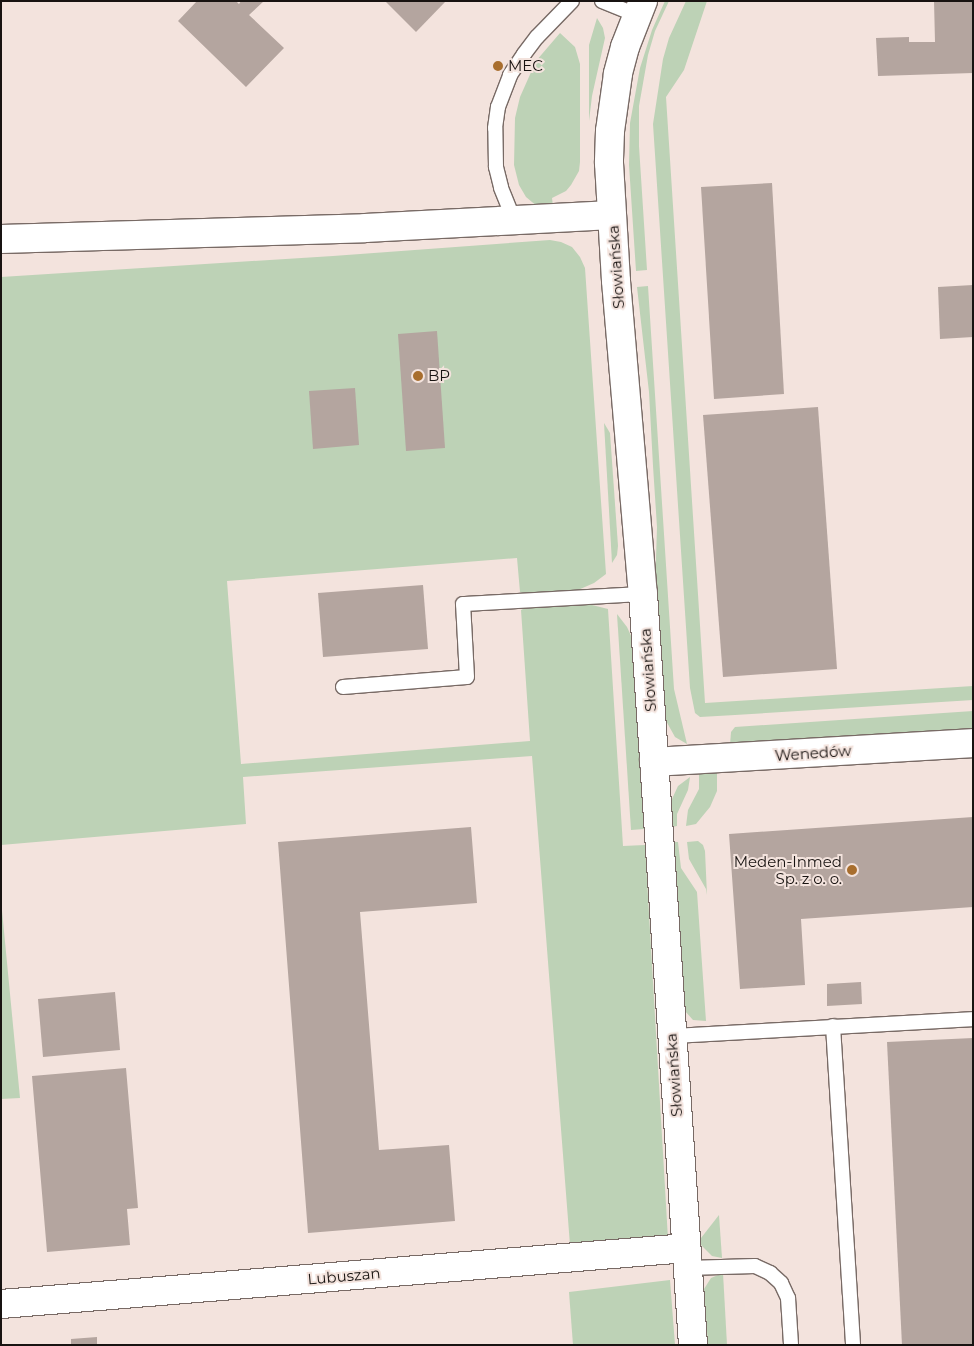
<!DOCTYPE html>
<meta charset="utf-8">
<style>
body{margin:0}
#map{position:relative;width:974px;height:1346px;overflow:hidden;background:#f3e3dd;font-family:Montserrat,sans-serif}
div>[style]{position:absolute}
.green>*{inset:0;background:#bdd2b6}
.building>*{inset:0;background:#b4a59f}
.roads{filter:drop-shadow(1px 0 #786a65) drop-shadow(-1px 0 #786a65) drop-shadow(0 1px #786a65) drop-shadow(0 -1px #786a65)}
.service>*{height:14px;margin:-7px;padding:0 7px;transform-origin:7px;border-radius:7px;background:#fff}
.minor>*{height:28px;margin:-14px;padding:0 14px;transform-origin:14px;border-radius:14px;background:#fff}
.secondary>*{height:28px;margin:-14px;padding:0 14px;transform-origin:14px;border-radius:14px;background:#fff}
.dots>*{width:14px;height:14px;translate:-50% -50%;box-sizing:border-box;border:2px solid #f3e3dd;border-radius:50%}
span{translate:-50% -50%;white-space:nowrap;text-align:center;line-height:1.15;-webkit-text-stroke:4px #f3e3dd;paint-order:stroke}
.poi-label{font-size:15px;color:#181311}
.left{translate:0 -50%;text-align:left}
.right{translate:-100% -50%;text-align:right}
.street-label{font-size:15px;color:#181311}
.frame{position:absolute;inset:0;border:2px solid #181311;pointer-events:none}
</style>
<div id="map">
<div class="green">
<div style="clip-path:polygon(665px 1px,669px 1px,655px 31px,648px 55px,639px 106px,639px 146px,647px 270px,636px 271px,629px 165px,630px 123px,640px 68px,652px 30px)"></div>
<div style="clip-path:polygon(686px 1px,707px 1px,684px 70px,666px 97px,705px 703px,973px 686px,973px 700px,735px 715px,700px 717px,695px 713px,690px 688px,653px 124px,663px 59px,669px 38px)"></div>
<div style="clip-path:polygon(597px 18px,603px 28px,605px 38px,592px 96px,589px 121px,589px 45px)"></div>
<div style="clip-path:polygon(560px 33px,575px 47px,580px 64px,580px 162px,579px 171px,571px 185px,566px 191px,552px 198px,553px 206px,538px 207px,526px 197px,519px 185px,514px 165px,515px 118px,520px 97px,536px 61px)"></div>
<div style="clip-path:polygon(550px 240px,561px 242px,572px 247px,580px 257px,585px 268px,606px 574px,594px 583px,578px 590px,525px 594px,520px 592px,517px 558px,227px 581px,241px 764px,530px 741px,521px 610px,527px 607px,588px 604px,608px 609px,623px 846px,645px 845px,668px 1239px,570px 1245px,532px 756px,243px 777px,246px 824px,1px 845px,1px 277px,333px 256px)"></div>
<div style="clip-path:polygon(648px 286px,674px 689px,687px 744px,675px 737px,665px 719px,655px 589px,657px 527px,653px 466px,649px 392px,637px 287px)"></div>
<div style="clip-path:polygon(604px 423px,610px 433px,618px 546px,617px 555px,612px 563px)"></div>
<div style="clip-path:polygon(617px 614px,627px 627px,632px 638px,644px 829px,631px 830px)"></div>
<div style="clip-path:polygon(973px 711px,973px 730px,730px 745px,731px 732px,735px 727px)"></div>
<div style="clip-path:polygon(717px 772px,717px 791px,710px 807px,696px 824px,686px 826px,688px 810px,699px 789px,699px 774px)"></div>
<div style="clip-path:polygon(690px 777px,688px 790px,677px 814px,677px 826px,672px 827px,672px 799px,678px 786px)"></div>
<div style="clip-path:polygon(698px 841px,703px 845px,705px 851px,707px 895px,706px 889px,689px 859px,687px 842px)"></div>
<div style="clip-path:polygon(673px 842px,678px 842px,681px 868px,697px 892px,706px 1021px,693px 1020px,685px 1011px)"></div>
<div style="clip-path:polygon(1px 900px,20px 1098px,1px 1099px)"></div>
<div style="clip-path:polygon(719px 1215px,722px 1258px,712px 1256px,701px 1245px,701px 1238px)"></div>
<div style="clip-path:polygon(723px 1273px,727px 1345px,708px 1345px,704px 1289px,711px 1278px)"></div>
<div style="clip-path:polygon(670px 1280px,675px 1345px,573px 1345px,569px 1292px)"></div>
</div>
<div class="building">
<div style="clip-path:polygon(197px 1px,236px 1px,239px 4px,241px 1px,264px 1px,249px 15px,284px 48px,246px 87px,178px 21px)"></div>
<div style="clip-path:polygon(385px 1px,446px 1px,416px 32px)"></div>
<div style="clip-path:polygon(934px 1px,973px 1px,973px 73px,878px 76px,876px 38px,909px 37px,909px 42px,935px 42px)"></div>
<div style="clip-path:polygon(772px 183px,784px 394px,714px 399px,701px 187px)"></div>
<div style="clip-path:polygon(973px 285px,973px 337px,940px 339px,938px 287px)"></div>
<div style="clip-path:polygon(437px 331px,445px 448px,406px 451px,398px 334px)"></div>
<div style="clip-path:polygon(355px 388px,359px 445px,313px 449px,309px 391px)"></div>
<div style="clip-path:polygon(818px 407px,837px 669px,723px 677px,703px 415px)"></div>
<div style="clip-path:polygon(423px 585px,428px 649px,323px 657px,318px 593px)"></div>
<div style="clip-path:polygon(973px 817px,973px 907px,801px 919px,805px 985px,740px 989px,729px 834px)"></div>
<div style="clip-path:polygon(471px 827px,477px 903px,360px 912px,379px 1150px,449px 1145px,455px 1221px,308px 1233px,278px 842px)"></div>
<div style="clip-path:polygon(861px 982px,862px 1004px,827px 1006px,827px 984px)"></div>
<div style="clip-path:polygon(115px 992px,120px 1050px,43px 1057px,38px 999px)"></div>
<div style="clip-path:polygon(973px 1038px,973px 1345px,902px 1345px,887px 1042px)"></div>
<div style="clip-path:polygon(126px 1068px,138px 1208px,127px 1209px,130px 1245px,47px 1252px,32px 1076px)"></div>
<div style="clip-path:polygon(97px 1337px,97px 1345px,71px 1345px,71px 1339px)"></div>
</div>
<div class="roads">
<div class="service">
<div style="left:602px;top:1px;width:38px;rotate:22deg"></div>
<div style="left:514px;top:220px;width:35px;rotate:-112deg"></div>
<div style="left:501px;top:187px;width:21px;rotate:-104deg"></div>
<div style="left:496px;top:167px;width:39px;rotate:-91deg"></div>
<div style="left:495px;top:128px;width:21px;rotate:-82deg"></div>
<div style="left:498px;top:107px;width:34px;rotate:-69deg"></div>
<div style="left:510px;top:75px;width:25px;rotate:-56deg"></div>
<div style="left:524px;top:54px;width:21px;rotate:-53deg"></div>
<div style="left:537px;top:37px;width:50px;rotate:-45.8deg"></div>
<div style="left:343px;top:687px;width:124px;rotate:-4.6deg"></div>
<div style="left:467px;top:677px;width:73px;rotate:-93.1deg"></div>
<div style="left:463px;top:604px;width:180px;rotate:-3.2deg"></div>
<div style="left:833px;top:1026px;width:320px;rotate:86.4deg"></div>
<div style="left:672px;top:1036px;width:301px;rotate:-3.2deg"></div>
<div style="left:687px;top:1268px;width:68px;rotate:-1.7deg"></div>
<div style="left:755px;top:1266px;width:17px;rotate:25deg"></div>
<div style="left:770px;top:1273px;width:15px;rotate:42deg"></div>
<div style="left:781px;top:1283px;width:17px;rotate:65deg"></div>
<div style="left:788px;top:1298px;width:47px;rotate:86.3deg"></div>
</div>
<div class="minor">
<div style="left:1px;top:239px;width:364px;rotate:-1.7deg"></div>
<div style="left:365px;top:228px;width:247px;rotate:-3deg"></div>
<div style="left:654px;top:762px;width:320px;rotate:-3.4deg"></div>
<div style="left:1px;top:1304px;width:687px;rotate:-4.67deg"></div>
</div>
<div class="secondary">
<div style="left:643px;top:1px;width:49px;rotate:111.4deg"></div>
<div style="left:625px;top:47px;width:28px;rotate:105deg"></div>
<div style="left:618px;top:74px;width:58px;rotate:98deg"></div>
<div style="left:610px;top:131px;width:32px;rotate:92deg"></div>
<div style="left:609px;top:163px;width:118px;rotate:86.6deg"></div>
<div style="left:616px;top:281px;width:314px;rotate:85.1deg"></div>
<div style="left:643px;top:594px;width:753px;rotate:86.19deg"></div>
</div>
</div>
<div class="dots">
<div style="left:498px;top:66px;background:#a86e2e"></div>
<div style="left:418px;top:376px;background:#a86e2e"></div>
<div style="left:852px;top:870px;background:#a86e2e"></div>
</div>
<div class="poi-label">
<span class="left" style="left:508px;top:66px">MEC</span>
<span class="left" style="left:428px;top:376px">BP</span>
<span class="right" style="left:842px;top:870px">Meden-Inmed<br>Sp. z o. o.</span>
</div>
<div class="street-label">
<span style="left:616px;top:267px;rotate:-94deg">Słowiańska</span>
<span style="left:648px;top:670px;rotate:-94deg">Słowiańska</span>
<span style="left:813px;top:753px;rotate:-4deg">Wenedów</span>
<span style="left:674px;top:1075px;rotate:-94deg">Słowiańska</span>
<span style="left:344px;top:1276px;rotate:-5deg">Lubuszan</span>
</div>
<div class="frame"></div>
</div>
